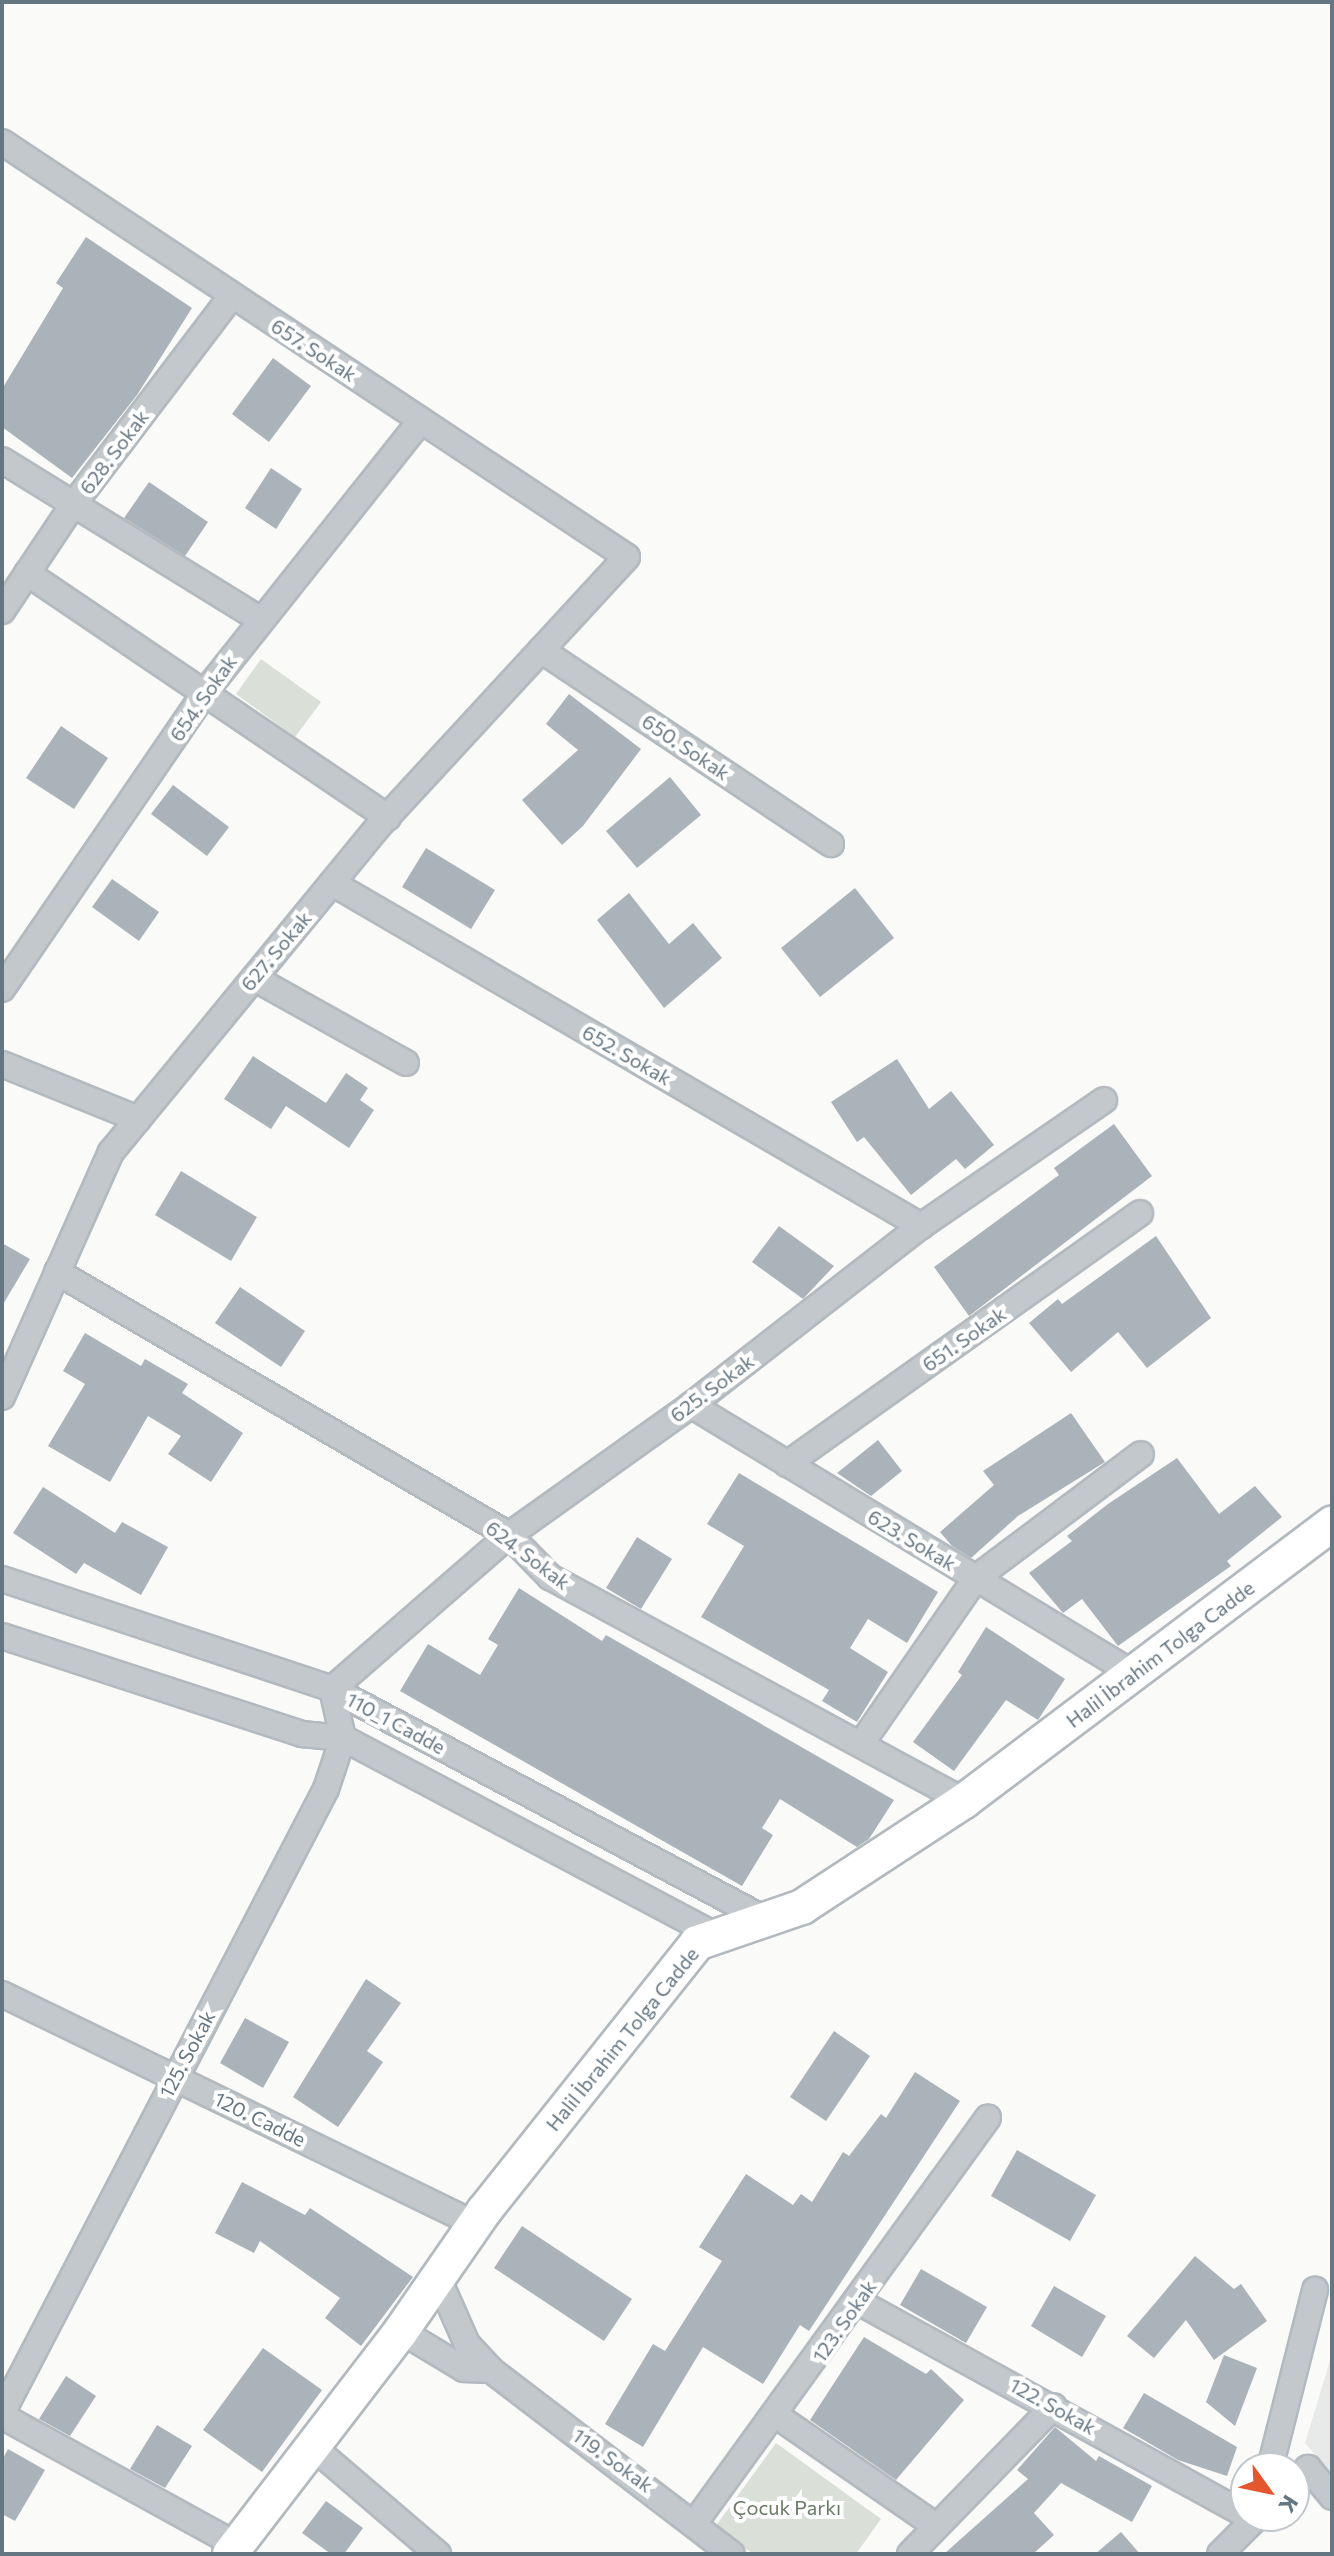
<!DOCTYPE html>
<meta charset="utf-8">
<style>
body{margin:0}
#map{position:relative;width:1334px;height:2556px;overflow:hidden;background:#fafaf8;font-family:Commissioner,sans-serif}
div>[style]{position:absolute}
.built>*{inset:0;background:#e8e9e9}
.green>*{inset:0;background:#dadfd7}
.building>*{inset:0;background:#aab3b9}
.roads{filter:drop-shadow(2px 0 #b3babf) drop-shadow(-2px 0 #b3babf) drop-shadow(0 2px #b3babf) drop-shadow(0 -2px #b3babf)}
.street>*{height:24px;margin:-12px;padding:0 12px;transform-origin:12px;border-radius:12px;background:#c3c8cc}
.secondary>*{height:34px;margin:-17px;padding:0 17px;transform-origin:17px;border-radius:17px;background:#fff}
span{translate:-50% -50%;white-space:nowrap;text-align:center;line-height:1.15;-webkit-text-stroke:8px #fff;paint-order:stroke}
.street-label{font-size:20px;color:#657683}
.park-label{font-size:20px;color:#687a64}
.frame{position:absolute;inset:0;border:4px solid #657683;pointer-events:none}
.north{position:absolute;left:1230px;top:2452px;width:80px;height:80px;box-sizing:border-box;background:#fff;border:2px solid #c1c8cd;border-radius:50%;rotate:123deg;font-size:22px;font-weight:700;line-height:32px;text-align:center;color:#657683}
.north::after{content:'';display:block;margin:auto;width:28px;height:36px;background:#e4572e;clip-path:polygon(50% 0,100% 100%,50% 72%,0 100%)}
</style>
<div id="map">
<div class="built">
<div style="clip-path:polygon(1332px 2354px,1332px 2474px,1305px 2443px)"></div>
</div>
<div class="green">
<div style="clip-path:polygon(261px 659px,321px 702px,295px 737px,236px 694px)"></div>
<div style="clip-path:polygon(776px 2443px,881px 2519px,856px 2554px,753px 2554px,715px 2527px)"></div>
</div>
<div class="building">
<div style="clip-path:polygon(86px 237px,192px 308px,137px 395px,72px 478px,2px 427px,2px 389px,63px 288px,56px 283px)"></div>
<div style="clip-path:polygon(273px 358px,311px 386px,269px 442px,232px 414px)"></div>
<div style="clip-path:polygon(271px 468px,302px 489px,276px 529px,245px 508px)"></div>
<div style="clip-path:polygon(149px 482px,208px 522px,185px 556px,124px 518px)"></div>
<div style="clip-path:polygon(569px 694px,641px 749px,583px 826px,562px 845px,522px 800px,578px 750px,546px 724px)"></div>
<div style="clip-path:polygon(61px 726px,108px 758px,74px 809px,26px 778px)"></div>
<div style="clip-path:polygon(670px 777px,701px 815px,637px 868px,606px 831px)"></div>
<div style="clip-path:polygon(173px 785px,229px 827px,207px 856px,151px 814px)"></div>
<div style="clip-path:polygon(426px 848px,495px 890px,471px 929px,402px 887px)"></div>
<div style="clip-path:polygon(112px 879px,159px 912px,139px 941px,92px 907px)"></div>
<div style="clip-path:polygon(855px 888px,894px 938px,820px 997px,781px 948px)"></div>
<div style="clip-path:polygon(629px 893px,669px 944px,693px 923px,722px 958px,664px 1008px,597px 920px)"></div>
<div style="clip-path:polygon(253px 1056px,326px 1103px,346px 1073px,368px 1088px,360px 1100px,374px 1110px,349px 1148px,286px 1106px,271px 1129px,224px 1099px)"></div>
<div style="clip-path:polygon(897px 1059px,929px 1109px,951px 1091px,994px 1145px,965px 1169px,956px 1159px,911px 1195px,864px 1137px,857px 1142px,831px 1102px)"></div>
<div style="clip-path:polygon(1114px 1124px,1152px 1176px,969px 1316px,934px 1267px,1059px 1175px,1054px 1168px)"></div>
<div style="clip-path:polygon(181px 1171px,257px 1217px,231px 1261px,155px 1215px)"></div>
<div style="clip-path:polygon(779px 1226px,834px 1266px,803px 1299px,752px 1262px)"></div>
<div style="clip-path:polygon(1156px 1236px,1211px 1318px,1147px 1368px,1118px 1332px,1071px 1372px,1029px 1323px,1058px 1299px,1062px 1304px)"></div>
<div style="clip-path:polygon(2px 1243px,30px 1259px,2px 1306px)"></div>
<div style="clip-path:polygon(240px 1287px,305px 1331px,281px 1367px,215px 1323px)"></div>
<div style="clip-path:polygon(85px 1333px,141px 1366px,145px 1359px,188px 1384px,182px 1393px,243px 1433px,211px 1482px,168px 1454px,181px 1436px,148px 1416px,110px 1482px,48px 1446px,85px 1384px,63px 1371px)"></div>
<div style="clip-path:polygon(1071px 1413px,1105px 1462px,1018px 1516px,971px 1558px,952px 1546px,940px 1532px,994px 1485px,983px 1471px)"></div>
<div style="clip-path:polygon(878px 1440px,902px 1471px,871px 1496px,837px 1473px)"></div>
<div style="clip-path:polygon(1177px 1458px,1219px 1514px,1255px 1486px,1282px 1517px,1227px 1561px,1231px 1566px,1118px 1646px,1082px 1599px,1063px 1613px,1029px 1573px,1072px 1541px,1067px 1536px,1108px 1504px)"></div>
<div style="clip-path:polygon(739px 1473px,938px 1592px,907px 1643px,868px 1619px,850px 1648px,888px 1672px,857px 1722px,822px 1701px,829px 1690px,701px 1617px,744px 1546px,707px 1524px)"></div>
<div style="clip-path:polygon(43px 1487px,115px 1533px,122px 1522px,168px 1547px,141px 1595px,84px 1563px,76px 1574px,13px 1533px)"></div>
<div style="clip-path:polygon(637px 1537px,672px 1559px,641px 1609px,606px 1588px)"></div>
<div style="clip-path:polygon(519px 1588px,602px 1641px,606px 1635px,894px 1800px,869px 1839px,857px 1847px,780px 1799px,762px 1828px,773px 1835px,742px 1886px,400px 1691px,428px 1644px,480px 1675px,498px 1645px,488px 1639px)"></div>
<div style="clip-path:polygon(986px 1627px,1065px 1679px,1038px 1720px,1006px 1700px,954px 1771px,913px 1742px,962px 1675px,958px 1672px)"></div>
<div style="clip-path:polygon(366px 1979px,401px 2003px,367px 2051px,383px 2062px,338px 2127px,293px 2097px)"></div>
<div style="clip-path:polygon(245px 2018px,289px 2042px,263px 2088px,220px 2063px)"></div>
<div style="clip-path:polygon(834px 2031px,870px 2056px,826px 2121px,790px 2097px)"></div>
<div style="clip-path:polygon(915px 2072px,960px 2101px,809px 2331px,800px 2325px,763px 2384px,703px 2347px,643px 2447px,605px 2424px,653px 2344px,665px 2351px,722px 2261px,699px 2247px,746px 2174px,793px 2205px,801px 2194px,812px 2202px,843px 2152px,849px 2156px,881px 2114px,886px 2118px)"></div>
<div style="clip-path:polygon(1017px 2150px,1096px 2195px,1070px 2241px,991px 2196px)"></div>
<div style="clip-path:polygon(242px 2182px,305px 2215px,310px 2208px,413px 2277px,361px 2346px,325px 2318px,340px 2298px,260px 2241px,254px 2253px,215px 2233px)"></div>
<div style="clip-path:polygon(522px 2226px,632px 2299px,604px 2341px,494px 2268px)"></div>
<div style="clip-path:polygon(1195px 2256px,1234px 2289px,1241px 2284px,1267px 2321px,1214px 2360px,1186px 2320px,1154px 2358px,1127px 2336px)"></div>
<div style="clip-path:polygon(921px 2269px,987px 2307px,966px 2343px,900px 2305px)"></div>
<div style="clip-path:polygon(1054px 2286px,1106px 2316px,1082px 2357px,1031px 2326px)"></div>
<div style="clip-path:polygon(864px 2337px,926px 2374px,931px 2369px,964px 2400px,896px 2480px,810px 2420px)"></div>
<div style="clip-path:polygon(263px 2348px,322px 2390px,262px 2472px,203px 2430px)"></div>
<div style="clip-path:polygon(1224px 2355px,1257px 2368px,1235px 2426px,1206px 2402px)"></div>
<div style="clip-path:polygon(66px 2376px,96px 2396px,70px 2436px,39px 2419px)"></div>
<div style="clip-path:polygon(1144px 2393px,1237px 2447px,1227px 2476px,1178px 2460px,1123px 2428px)"></div>
<div style="clip-path:polygon(157px 2425px,192px 2446px,165px 2488px,130px 2469px)"></div>
<div style="clip-path:polygon(1055px 2427px,1096px 2461px,1099px 2456px,1152px 2486px,1132px 2522px,1061px 2483px,1034px 2513px,1054px 2535px,1033px 2554px,944px 2554px,1028px 2479px,1017px 2470px)"></div>
<div style="clip-path:polygon(8px 2449px,45px 2470px,15px 2521px,2px 2514px,2px 2460px)"></div>
<div style="clip-path:polygon(326px 2501px,363px 2528px,344px 2554px,331px 2554px,302px 2533px)"></div>
<div style="clip-path:polygon(1121px 2532px,1140px 2554px,1095px 2554px)"></div>
</div>
<div class="roads">
<div class="street">
<div style="left:2px;top:142px;width:750px;rotate:33.58deg"></div>
<div style="left:627px;top:557px;width:367px;rotate:132.7deg"></div>
<div style="left:378px;top:827px;width:421px;rotate:129.4deg"></div>
<div style="left:111px;top:1152px;width:268px;rotate:114deg"></div>
<div style="left:2px;top:460px;width:302px;rotate:31.7deg"></div>
<div style="left:27px;top:573px;width:436px;rotate:34.1deg"></div>
<div style="left:2px;top:611px;width:128px;rotate:-56.2deg"></div>
<div style="left:73px;top:505px;width:261px;rotate:-52.8deg"></div>
<div style="left:541px;top:650px;width:349px;rotate:33.8deg"></div>
<div style="left:332px;top:883px;width:682px;rotate:30.21deg"></div>
<div style="left:254px;top:978px;width:174px;rotate:29.2deg"></div>
<div style="left:2px;top:989px;width:360px;rotate:-55.6deg"></div>
<div style="left:205px;top:692px;width:347px;rotate:-51.5deg"></div>
<div style="left:2px;top:1064px;width:147px;rotate:22deg"></div>
<div style="left:57px;top:1272px;width:523px;rotate:30.19deg"></div>
<div style="left:509px;top:1535px;width:59px;rotate:45.7deg"></div>
<div style="left:550px;top:1577px;width:471px;rotate:28.4deg"></div>
<div style="left:691px;top:1405px;width:518px;rotate:31.27deg"></div>
<div style="left:787px;top:1464px;width:433px;rotate:-35.4deg"></div>
<div style="left:2px;top:1579px;width:348px;rotate:18.4deg"></div>
<div style="left:332px;top:1689px;width:493px;rotate:28deg"></div>
<div style="left:2px;top:1636px;width:316px;rotate:18.1deg"></div>
<div style="left:302px;top:1734px;width:41px;rotate:5.6deg"></div>
<div style="left:343px;top:1738px;width:423px;rotate:27.9deg"></div>
<div style="left:861px;top:1744px;width:202px;rotate:-55.3deg"></div>
<div style="left:976px;top:1578px;width:206px;rotate:-36.9deg"></div>
<div style="left:2px;top:1994px;width:526px;rotate:25.93deg"></div>
<div style="left:438px;top:2278px;width:72px;rotate:66.3deg"></div>
<div style="left:467px;top:2344px;width:35px;rotate:47deg"></div>
<div style="left:491px;top:2370px;width:303px;rotate:37.4deg"></div>
<div style="left:857px;top:2301px;width:444px;rotate:28.8deg"></div>
<div style="left:401px;top:2331px;width:74px;rotate:31.1deg"></div>
<div style="left:464px;top:2369px;width:27px;rotate:2deg"></div>
<div style="left:2px;top:2413px;width:703px;rotate:-62.56deg"></div>
<div style="left:326px;top:1789px;width:54px;rotate:-71.6deg"></div>
<div style="left:343px;top:1738px;width:50px;rotate:-102.7deg"></div>
<div style="left:332px;top:1689px;width:235px;rotate:-41deg"></div>
<div style="left:509px;top:1535px;width:224px;rotate:-35.5deg"></div>
<div style="left:691px;top:1405px;width:291px;rotate:-37.9deg"></div>
<div style="left:921px;top:1226px;width:222px;rotate:-34.5deg"></div>
<div style="left:2px;top:2416px;width:268px;rotate:28.8deg"></div>
<div style="left:777px;top:2416px;width:193px;rotate:34.7deg"></div>
<div style="left:313px;top:2447px;width:165px;rotate:40.6deg"></div>
<div style="left:1270px;top:2468px;width:184px;rotate:-75.8deg"></div>
<div style="left:1294px;top:2482px;width:20px;rotate:-45deg"></div>
<div style="left:1308px;top:2468px;width:38px;rotate:50deg"></div>
<div style="left:696px;top:2521px;width:498px;rotate:-54.1deg"></div>
<div style="left:910px;top:2554px;width:206px;rotate:-45.8deg"></div>
<div style="left:1220px;top:2554px;width:54px;rotate:-45deg"></div>
</div>
<div class="secondary">
<div style="left:230px;top:2554px;width:281px;rotate:-52.5deg"></div>
<div style="left:401px;top:2331px;width:146px;rotate:-55.3deg"></div>
<div style="left:484px;top:2211px;width:342px;rotate:-51.5deg"></div>
<div style="left:697px;top:1943px;width:111px;rotate:-18.9deg"></div>
<div style="left:802px;top:1907px;width:194px;rotate:-33.2deg"></div>
<div style="left:964px;top:1801px;width:461px;rotate:-37deg"></div>
</div>
</div>
<div class="street-label">
<span style="left:314px;top:350px;rotate:33deg">657. Sokak</span>
<span style="left:114px;top:452px;rotate:-53deg">628. Sokak</span>
<span style="left:203px;top:698px;rotate:-55deg">654. Sokak</span>
<span style="left:686px;top:747px;rotate:34deg">650. Sokak</span>
<span style="left:276px;top:951px;rotate:-50deg">627. Sokak</span>
<span style="left:627px;top:1055px;rotate:30deg">652. Sokak</span>
<span style="left:964px;top:1339px;rotate:-35deg">651. Sokak</span>
<span style="left:712px;top:1388px;rotate:-37deg">625. Sokak</span>
<span style="left:912px;top:1540px;rotate:31deg">623. Sokak</span>
<span style="left:528px;top:1555px;rotate:37deg">624. Sokak</span>
<span style="left:1160px;top:1654px;rotate:-37deg">Halil İbrahim Tolga Cadde</span>
<span style="left:396px;top:1723px;rotate:28deg">110_1 Cadde</span>
<span style="left:622px;top:2039px;rotate:-51deg">Halil İbrahim Tolga Cadde</span>
<span style="left:187px;top:2054px;rotate:-62deg">125. Sokak</span>
<span style="left:260px;top:2119px;rotate:26deg">120. Cadde</span>
<span style="left:844px;top:2321px;rotate:-55deg">123. Sokak</span>
<span style="left:1053px;top:2406px;rotate:29deg">122. Sokak</span>
<span style="left:613px;top:2460px;rotate:36deg">119. Sokak</span>
</div>
<div class="park-label">
<span style="left:787px;top:2507px">Çocuk Parkı</span>
</div>
<div class="frame"></div>
<div class="north">K</div>
</div>
